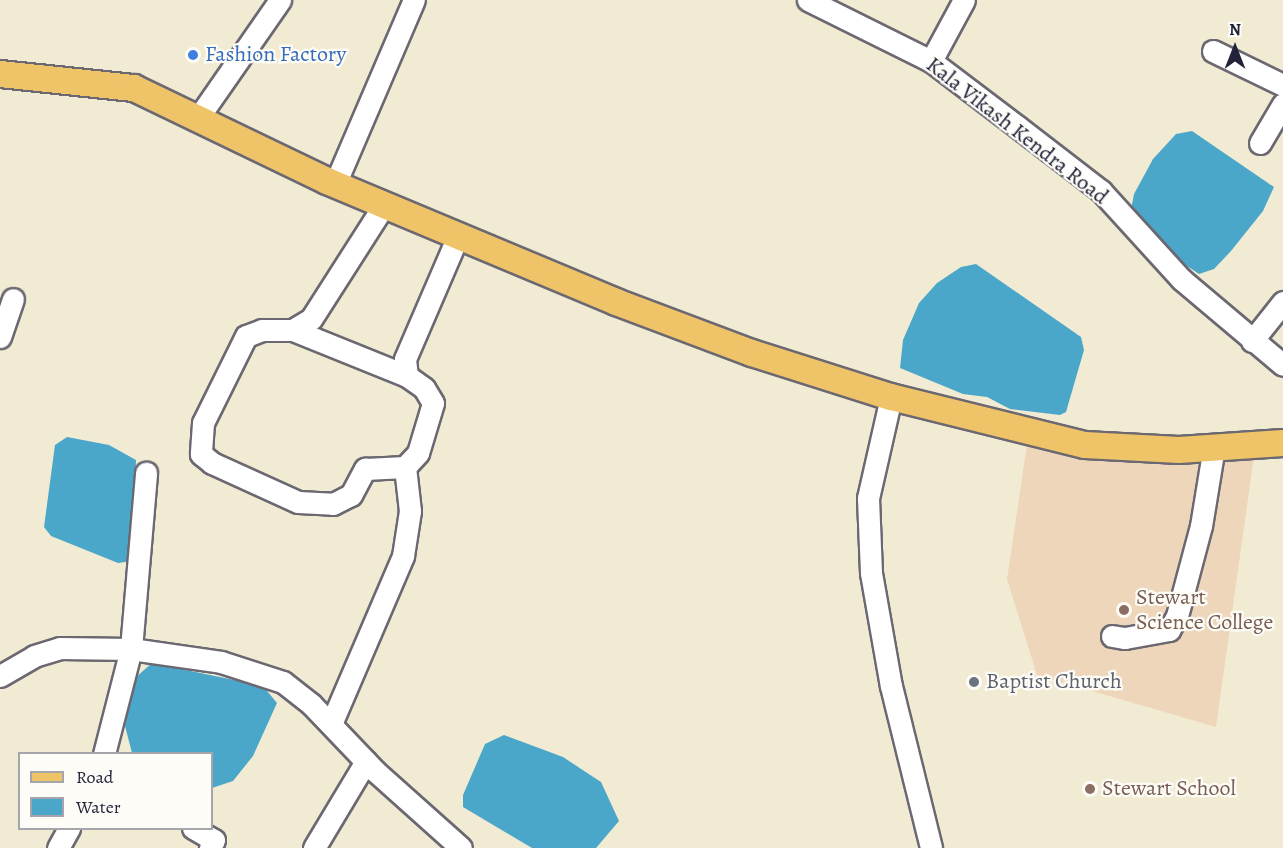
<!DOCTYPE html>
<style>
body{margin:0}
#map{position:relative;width:1283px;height:848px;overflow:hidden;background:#f2ebd4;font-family:Alegreya,serif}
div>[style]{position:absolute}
.built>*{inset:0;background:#eed6bb}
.water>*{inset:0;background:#4ba7c9}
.roads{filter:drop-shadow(2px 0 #6b6871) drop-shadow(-2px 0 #6b6871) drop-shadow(0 2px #6b6871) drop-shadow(0 -2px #6b6871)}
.minor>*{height:21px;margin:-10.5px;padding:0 10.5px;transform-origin:10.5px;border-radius:10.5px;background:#fff}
.major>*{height:26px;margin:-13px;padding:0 13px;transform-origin:13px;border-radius:13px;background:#efc469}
.dots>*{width:16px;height:16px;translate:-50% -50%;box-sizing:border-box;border:3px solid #fdfcf7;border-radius:50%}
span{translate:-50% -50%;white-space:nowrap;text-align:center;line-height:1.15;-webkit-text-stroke:4.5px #fdfcf7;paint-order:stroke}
.shop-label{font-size:22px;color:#366cbe}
.left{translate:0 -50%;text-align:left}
.street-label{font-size:22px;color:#22223b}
.education-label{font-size:22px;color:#785e54}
.worship-label{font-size:22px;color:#5b616d}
.legend{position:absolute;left:18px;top:752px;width:195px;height:78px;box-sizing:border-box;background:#fdfcf7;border:2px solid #a5a5ac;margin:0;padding:8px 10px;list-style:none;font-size:18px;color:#22223b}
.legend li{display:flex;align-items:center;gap:12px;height:30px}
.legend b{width:30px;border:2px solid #a5a5ac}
.north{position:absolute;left:1205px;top:18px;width:60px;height:60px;-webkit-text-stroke:4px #fdfcf7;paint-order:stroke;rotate:0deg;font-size:16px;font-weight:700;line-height:24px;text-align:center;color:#22223b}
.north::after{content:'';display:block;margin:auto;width:21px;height:27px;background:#22223b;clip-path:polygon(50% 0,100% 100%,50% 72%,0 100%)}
</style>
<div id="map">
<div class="built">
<div style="clip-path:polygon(1028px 438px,1255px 449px,1216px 727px,1037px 675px,1007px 579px)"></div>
</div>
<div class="water">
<div style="clip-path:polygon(1192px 131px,1274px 187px,1263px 211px,1231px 251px,1214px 269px,1199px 274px,1139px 234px,1129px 220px,1134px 194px,1153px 159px,1176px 134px)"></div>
<div style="clip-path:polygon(976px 264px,1081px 337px,1084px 350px,1066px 412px,1060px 415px,1010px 409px,987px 397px,963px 394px,900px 368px,903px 340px,919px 303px,937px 283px,961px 267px)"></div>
<div style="clip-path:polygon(67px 437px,109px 445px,136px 460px,132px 561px,118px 563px,51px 536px,44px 527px,55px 445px)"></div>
<div style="clip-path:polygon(152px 663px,263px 686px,277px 703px,253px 756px,233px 781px,212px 788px,212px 754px,132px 753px,125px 726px,135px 678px)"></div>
<div style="clip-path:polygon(504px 735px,563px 757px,601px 782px,619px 821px,596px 848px,532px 848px,463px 807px,463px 795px,485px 744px)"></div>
</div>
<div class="roads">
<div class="minor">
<div style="left:808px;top:0;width:137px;rotate:26.4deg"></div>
<div style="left:931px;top:61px;width:109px;rotate:37.2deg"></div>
<div style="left:1018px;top:127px;width:105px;rotate:37.6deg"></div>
<div style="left:1101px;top:191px;width:119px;rotate:47.7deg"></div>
<div style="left:1181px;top:279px;width:133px;rotate:40.1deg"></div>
<div style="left:1213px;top:51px;width:78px;rotate:25.9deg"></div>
<div style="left:931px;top:61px;width:69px;rotate:-61.6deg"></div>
<div style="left:198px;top:118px;width:144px;rotate:-55.2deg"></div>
<div style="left:1260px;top:143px;width:45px;rotate:-59.5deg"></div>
<div style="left:335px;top:184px;width:200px;rotate:-66.8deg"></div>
<div style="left:384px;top:205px;width:135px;rotate:122.6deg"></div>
<div style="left:311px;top:319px;width:21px;rotate:149deg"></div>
<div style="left:293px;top:330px;width:31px;rotate:180deg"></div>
<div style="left:262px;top:330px;width:17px;rotate:159deg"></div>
<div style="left:246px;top:336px;width:97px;rotate:116.3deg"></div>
<div style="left:203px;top:423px;width:31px;rotate:94deg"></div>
<div style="left:201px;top:454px;width:14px;rotate:39deg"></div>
<div style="left:212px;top:463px;width:94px;rotate:24.4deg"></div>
<div style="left:298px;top:502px;width:35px;rotate:3deg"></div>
<div style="left:333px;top:504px;width:20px;rotate:-27deg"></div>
<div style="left:351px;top:495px;width:30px;rotate:-62deg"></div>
<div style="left:365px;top:469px;width:40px;rotate:-2.9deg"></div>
<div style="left:405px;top:467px;width:19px;rotate:-47deg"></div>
<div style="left:418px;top:453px;width:52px;rotate:-73.3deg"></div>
<div style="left:433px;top:403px;width:17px;rotate:-121deg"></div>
<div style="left:424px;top:388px;width:21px;rotate:-145deg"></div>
<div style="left:407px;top:376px;width:17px;rotate:-97deg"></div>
<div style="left:405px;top:359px;width:134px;rotate:-66.7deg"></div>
<div style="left:293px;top:330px;width:123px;rotate:22deg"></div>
<div style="left:0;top:337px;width:40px;rotate:-71.1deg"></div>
<div style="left:1252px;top:341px;width:50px;rotate:-51.5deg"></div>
<div style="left:891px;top:397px;width:104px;rotate:102.8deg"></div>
<div style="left:868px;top:498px;width:75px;rotate:87.7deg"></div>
<div style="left:871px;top:573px;width:115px;rotate:80deg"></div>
<div style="left:891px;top:686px;width:167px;rotate:76.1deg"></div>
<div style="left:1112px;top:636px;width:13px;rotate:9deg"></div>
<div style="left:1125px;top:638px;width:45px;rotate:-10.3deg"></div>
<div style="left:1169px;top:630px;width:16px;rotate:-60deg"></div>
<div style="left:1177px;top:616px;width:93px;rotate:-75.1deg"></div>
<div style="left:1201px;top:526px;width:80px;rotate:-80.7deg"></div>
<div style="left:0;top:676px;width:39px;rotate:-30deg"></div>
<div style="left:34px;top:656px;width:27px;rotate:-17deg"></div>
<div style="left:60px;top:648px;width:71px;rotate:0.8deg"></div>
<div style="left:131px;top:649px;width:91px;rotate:8.2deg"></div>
<div style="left:221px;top:662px;width:65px;rotate:17.9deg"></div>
<div style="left:283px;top:682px;width:36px;rotate:38deg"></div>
<div style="left:311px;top:704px;width:93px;rotate:46.3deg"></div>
<div style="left:375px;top:771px;width:115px;rotate:41.8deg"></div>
<div style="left:331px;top:724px;width:183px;rotate:-66.8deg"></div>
<div style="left:403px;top:556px;width:46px;rotate:-81.2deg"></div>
<div style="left:410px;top:511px;width:44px;rotate:-96.5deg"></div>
<div style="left:104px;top:754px;width:108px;rotate:-75.6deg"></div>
<div style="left:131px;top:649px;width:177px;rotate:-85.1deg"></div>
<div style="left:193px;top:828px;width:24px;rotate:30deg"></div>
<div style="left:214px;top:840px;width:9px;rotate:117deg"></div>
<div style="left:58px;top:848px;width:23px;rotate:-61deg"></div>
<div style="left:314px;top:848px;width:101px;rotate:-59.1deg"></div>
</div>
<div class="major">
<div style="left:0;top:74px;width:135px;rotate:6deg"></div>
<div style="left:134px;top:88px;width:214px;rotate:25.7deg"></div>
<div style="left:327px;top:181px;width:313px;rotate:22.7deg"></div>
<div style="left:616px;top:302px;width:145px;rotate:20.6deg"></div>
<div style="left:752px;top:353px;width:146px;rotate:17.6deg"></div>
<div style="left:891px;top:397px;width:200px;rotate:13.9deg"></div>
<div style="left:1085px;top:445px;width:94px;rotate:3deg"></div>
<div style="left:1179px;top:450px;width:104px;rotate:-3.9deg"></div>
</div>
</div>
<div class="dots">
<div style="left:193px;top:55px;background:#3f7fe0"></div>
<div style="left:1124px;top:610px;background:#8d6e63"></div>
<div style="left:974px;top:682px;background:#6b7280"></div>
<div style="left:1090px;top:789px;background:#8d6e63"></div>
</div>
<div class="shop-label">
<span class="left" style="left:205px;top:55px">Fashion Factory</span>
</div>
<div class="street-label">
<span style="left:1017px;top:131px;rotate:38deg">Kala Vikash Kendra Road</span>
</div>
<div class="education-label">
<span class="left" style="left:1136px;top:610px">Stewart<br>Science College</span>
<span class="left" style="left:1102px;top:789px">Stewart School</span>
</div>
<div class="worship-label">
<span class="left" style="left:986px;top:682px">Baptist Church</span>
</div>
<ul class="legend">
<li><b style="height:8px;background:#efc469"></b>Road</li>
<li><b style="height:16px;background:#4ba7c9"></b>Water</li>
</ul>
<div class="north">N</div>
</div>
